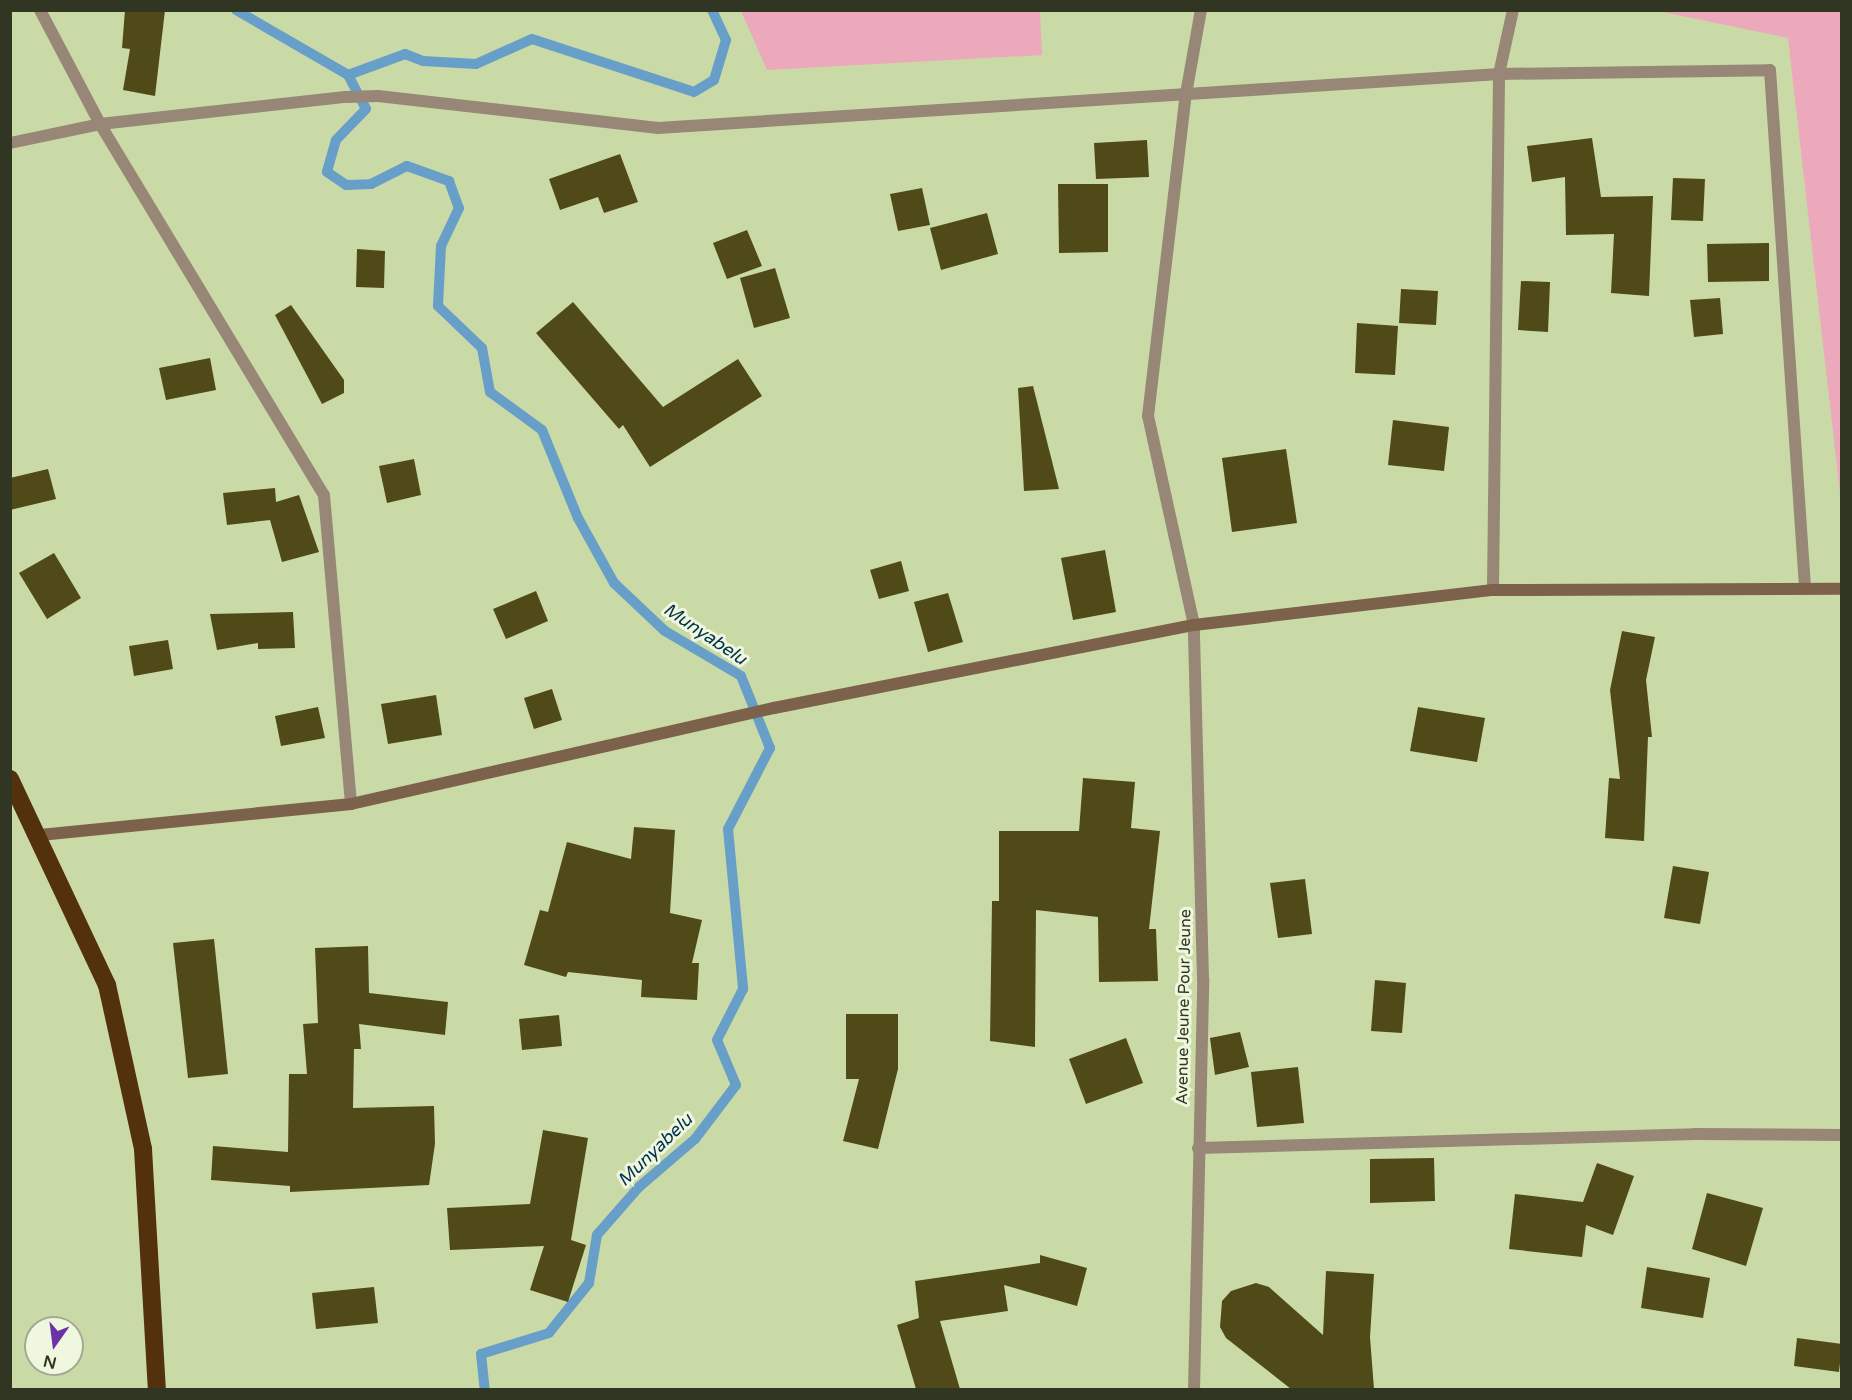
<!DOCTYPE html>
<style>
body{margin:0}
#map{position:relative;width:1852px;height:1400px;overflow:hidden;background:#cadaa7;font-family:"Varela Round",sans-serif}
div>[style]{position:absolute}
.green>*{inset:0;background:#eba9bb}
.stream>*{height:10px;margin:-5px;padding:0 5px;transform-origin:5px;border-radius:5px;background:#679fc9}
.building>*{inset:0;background:#504918}
.street>*{height:12px;margin:-6px;padding:0 6px;transform-origin:6px;border-radius:6px;background:#988677}
.secondary>*{height:12px;margin:-6px;padding:0 6px;transform-origin:6px;border-radius:6px;background:#7c614b}
.highway>*{height:18px;margin:-9px;padding:0 9px;transform-origin:9px;border-radius:9px;background:#54310d}
span{translate:-50% -50%;white-space:nowrap;text-align:center;line-height:1.15;-webkit-text-stroke:6px #eff7de;paint-order:stroke}
.street-label{font-size:16px;color:#303621}
.water-label{font-size:18px;color:#03324f;font-style:italic}
.frame{position:absolute;inset:0;border:12px solid #303621;pointer-events:none}
.north{position:absolute;left:24px;top:1316px;width:60px;height:60px;box-sizing:border-box;background:#eff7de;border:2px solid #a3aa92;border-radius:50%;rotate:194deg;font-size:16px;font-weight:700;line-height:24px;text-align:center;color:#303621}
.north::after{content:'';display:block;margin:auto;width:21px;height:27px;background:#6c33a9;clip-path:polygon(50% 0,100% 100%,50% 72%,0 100%)}
</style>
<div id="map">
<div class="green">
<div style="clip-path:polygon(741px 11px,1040px 11px,1042px 55px,767px 70px)"></div>
<div style="clip-path:polygon(1658px 11px,1841px 11px,1841px 502px,1788px 38px)"></div>
</div>
<div class="stream">
<div style="left:236px;top:10px;width:129px;rotate:30.1deg"></div>
<div style="left:348px;top:75px;width:38px;rotate:62deg"></div>
<div style="left:366px;top:109px;width:43px;rotate:134.1deg"></div>
<div style="left:336px;top:140px;width:33px;rotate:106deg"></div>
<div style="left:327px;top:172px;width:23px;rotate:34deg"></div>
<div style="left:346px;top:185px;width:25px;rotate:-2deg"></div>
<div style="left:371px;top:184px;width:40px;rotate:-26.6deg"></div>
<div style="left:407px;top:166px;width:45px;rotate:19.7deg"></div>
<div style="left:449px;top:181px;width:29px;rotate:70deg"></div>
<div style="left:459px;top:208px;width:42px;rotate:115.3deg"></div>
<div style="left:441px;top:246px;width:60px;rotate:92.9deg"></div>
<div style="left:438px;top:306px;width:61px;rotate:43.7deg"></div>
<div style="left:482px;top:348px;width:45px;rotate:79.7deg"></div>
<div style="left:490px;top:392px;width:64px;rotate:36.2deg"></div>
<div style="left:542px;top:430px;width:95px;rotate:67.8deg"></div>
<div style="left:578px;top:518px;width:74px;rotate:61deg"></div>
<div style="left:614px;top:583px;width:70px;rotate:43.3deg"></div>
<div style="left:665px;top:631px;width:88px;rotate:30.6deg"></div>
<div style="left:741px;top:676px;width:78px;rotate:68.1deg"></div>
<div style="left:770px;top:748px;width:91px;rotate:117.4deg"></div>
<div style="left:728px;top:829px;width:161px;rotate:84.6deg"></div>
<div style="left:743px;top:989px;width:57px;rotate:117deg"></div>
<div style="left:717px;top:1040px;width:49px;rotate:67.1deg"></div>
<div style="left:736px;top:1085px;width:68px;rotate:127.2deg"></div>
<div style="left:695px;top:1139px;width:74px;rotate:139.4deg"></div>
<div style="left:639px;top:1187px;width:64px;rotate:131.2deg"></div>
<div style="left:597px;top:1235px;width:49px;rotate:99.5deg"></div>
<div style="left:589px;top:1283px;width:64px;rotate:128.7deg"></div>
<div style="left:549px;top:1333px;width:71px;rotate:162.8deg"></div>
<div style="left:481px;top:1354px;width:36px;rotate:84deg"></div>
<div style="left:348px;top:75px;width:61px;rotate:-20.2deg"></div>
<div style="left:405px;top:54px;width:19px;rotate:21deg"></div>
<div style="left:423px;top:61px;width:53px;rotate:3.2deg"></div>
<div style="left:476px;top:64px;width:61px;rotate:-24.1deg"></div>
<div style="left:532px;top:39px;width:170px;rotate:18.1deg"></div>
<div style="left:694px;top:92px;width:23px;rotate:-31deg"></div>
<div style="left:714px;top:80px;width:42px;rotate:-73.3deg"></div>
<div style="left:726px;top:40px;width:33px;rotate:-115deg"></div>
</div>
<div class="building">
<div style="clip-path:polygon(125px 10px,165px 10px,155px 96px,123px 90px,130px 49px,122px 48px)"></div>
<div style="clip-path:polygon(1592px 138px,1601px 197px,1653px 196px,1649px 296px,1611px 293px,1614px 234px,1566px 235px,1565px 177px,1532px 182px,1527px 146px)"></div>
<div style="clip-path:polygon(1147px 140px,1149px 177px,1096px 179px,1094px 143px)"></div>
<div style="clip-path:polygon(620px 154px,638px 202px,604px 213px,598px 197px,560px 210px,549px 179px)"></div>
<div style="clip-path:polygon(1673px 178px,1705px 179px,1703px 221px,1671px 220px)"></div>
<div style="clip-path:polygon(1058px 184px,1108px 184px,1108px 252px,1059px 253px)"></div>
<div style="clip-path:polygon(922px 188px,930px 225px,898px 231px,890px 194px)"></div>
<div style="clip-path:polygon(987px 213px,998px 254px,941px 270px,930px 228px)"></div>
<div style="clip-path:polygon(747px 230px,762px 266px,727px 279px,713px 243px)"></div>
<div style="clip-path:polygon(1769px 243px,1769px 281px,1708px 282px,1707px 244px)"></div>
<div style="clip-path:polygon(357px 249px,385px 251px,384px 288px,356px 287px)"></div>
<div style="clip-path:polygon(775px 268px,790px 318px,754px 328px,740px 278px)"></div>
<div style="clip-path:polygon(1521px 281px,1550px 282px,1548px 332px,1518px 330px)"></div>
<div style="clip-path:polygon(1401px 289px,1438px 291px,1436px 325px,1399px 323px)"></div>
<div style="clip-path:polygon(1720px 298px,1723px 334px,1694px 337px,1690px 300px)"></div>
<div style="clip-path:polygon(573px 302px,663px 407px,738px 359px,762px 396px,650px 467px,623px 425px,619px 429px,536px 333px)"></div>
<div style="clip-path:polygon(291px 305px,344px 380px,344px 393px,322px 404px,275px 315px)"></div>
<div style="clip-path:polygon(1357px 323px,1398px 326px,1395px 375px,1355px 373px)"></div>
<div style="clip-path:polygon(210px 358px,216px 390px,166px 400px,159px 368px)"></div>
<div style="clip-path:polygon(1033px 386px,1059px 489px,1024px 491px,1018px 388px)"></div>
<div style="clip-path:polygon(1393px 420px,1449px 427px,1444px 471px,1388px 465px)"></div>
<div style="clip-path:polygon(1286px 449px,1297px 523px,1232px 532px,1222px 458px)"></div>
<div style="clip-path:polygon(414px 459px,421px 495px,387px 503px,379px 466px)"></div>
<div style="clip-path:polygon(48px 469px,56px 499px,10px 510px,10px 478px)"></div>
<div style="clip-path:polygon(275px 488px,276px 502px,299px 495px,319px 552px,282px 562px,270px 520px,227px 525px,223px 493px)"></div>
<div style="clip-path:polygon(1105px 550px,1116px 612px,1073px 620px,1061px 558px)"></div>
<div style="clip-path:polygon(54px 553px,81px 598px,47px 619px,19px 573px)"></div>
<div style="clip-path:polygon(901px 561px,909px 591px,879px 599px,870px 570px)"></div>
<div style="clip-path:polygon(536px 591px,548px 621px,506px 639px,493px 609px)"></div>
<div style="clip-path:polygon(948px 593px,963px 642px,928px 652px,914px 602px)"></div>
<div style="clip-path:polygon(293px 612px,295px 648px,258px 649px,258px 643px,217px 650px,210px 614px)"></div>
<div style="clip-path:polygon(1622px 631px,1655px 637px,1646px 680px,1652px 737px,1648px 737px,1644px 841px,1605px 838px,1609px 778px,1620px 779px,1610px 690px)"></div>
<div style="clip-path:polygon(168px 640px,173px 669px,134px 676px,129px 646px)"></div>
<div style="clip-path:polygon(552px 689px,562px 720px,534px 729px,524px 698px)"></div>
<div style="clip-path:polygon(436px 695px,442px 735px,388px 744px,381px 704px)"></div>
<div style="clip-path:polygon(318px 707px,325px 738px,281px 746px,275px 716px)"></div>
<div style="clip-path:polygon(1418px 707px,1485px 718px,1477px 762px,1410px 751px)"></div>
<div style="clip-path:polygon(1083px 778px,1135px 782px,1131px 828px,1160px 831px,1149px 929px,1156px 929px,1158px 981px,1099px 982px,1098px 917px,1036px 910px,1035px 1047px,990px 1041px,992px 901px,999px 901px,999px 831px,1079px 831px)"></div>
<div style="clip-path:polygon(634px 827px,675px 830px,670px 913px,702px 920px,692px 963px,699px 963px,697px 1000px,641px 997px,642px 980px,568px 972px,566px 977px,524px 965px,540px 910px,548px 912px,567px 842px,631px 859px)"></div>
<div style="clip-path:polygon(1673px 866px,1709px 872px,1700px 924px,1664px 918px)"></div>
<div style="clip-path:polygon(1305px 879px,1312px 934px,1278px 938px,1270px 883px)"></div>
<div style="clip-path:polygon(214px 939px,228px 1074px,188px 1078px,173px 943px)"></div>
<div style="clip-path:polygon(368px 946px,369px 993px,448px 1002px,445px 1035px,359px 1024px,361px 1049px,354px 1049px,353px 1108px,434px 1106px,435px 1144px,429px 1185px,290px 1192px,290px 1186px,211px 1180px,213px 1146px,288px 1152px,289px 1074px,307px 1074px,303px 1024px,318px 1023px,315px 948px)"></div>
<div style="clip-path:polygon(1375px 980px,1406px 983px,1402px 1033px,1371px 1031px)"></div>
<div style="clip-path:polygon(846px 1014px,898px 1014px,898px 1069px,878px 1149px,843px 1141px,859px 1079px,846px 1079px)"></div>
<div style="clip-path:polygon(559px 1015px,562px 1046px,522px 1050px,519px 1019px)"></div>
<div style="clip-path:polygon(1240px 1032px,1249px 1067px,1215px 1075px,1210px 1038px)"></div>
<div style="clip-path:polygon(1126px 1038px,1143px 1083px,1086px 1104px,1069px 1059px)"></div>
<div style="clip-path:polygon(1298px 1067px,1304px 1123px,1257px 1127px,1251px 1072px)"></div>
<div style="clip-path:polygon(543px 1130px,588px 1138px,571px 1240px,586px 1245px,568px 1302px,530px 1290px,544px 1246px,450px 1250px,447px 1208px,530px 1204px)"></div>
<div style="clip-path:polygon(1434px 1158px,1435px 1201px,1370px 1203px,1370px 1159px)"></div>
<div style="clip-path:polygon(1597px 1163px,1634px 1176px,1613px 1235px,1586px 1225px,1582px 1257px,1509px 1249px,1515px 1194px,1583px 1202px)"></div>
<div style="clip-path:polygon(1707px 1193px,1763px 1208px,1746px 1266px,1692px 1249px)"></div>
<div style="clip-path:polygon(1040px 1255px,1087px 1268px,1077px 1306px,1004px 1285px,1008px 1311px,940px 1321px,960px 1389px,916px 1389px,897px 1325px,919px 1318px,915px 1281px,1040px 1263px)"></div>
<div style="clip-path:polygon(1647px 1267px,1710px 1278px,1703px 1318px,1641px 1308px)"></div>
<div style="clip-path:polygon(1326px 1271px,1374px 1274px,1370px 1337px,1374px 1389px,1291px 1389px,1226px 1338px,1220px 1327px,1222px 1301px,1231px 1291px,1256px 1283px,1269px 1287px,1323px 1335px)"></div>
<div style="clip-path:polygon(374px 1287px,378px 1323px,316px 1329px,312px 1293px)"></div>
<div style="clip-path:polygon(1797px 1338px,1842px 1344px,1839px 1372px,1794px 1366px)"></div>
</div>
<div class="street">
<div style="left:40px;top:10px;width:129px;rotate:62.2deg"></div>
<div style="left:100px;top:124px;width:433px;rotate:58.9deg"></div>
<div style="left:324px;top:495px;width:310px;rotate:85deg"></div>
<div style="left:10px;top:143px;width:92px;rotate:-11.9deg"></div>
<div style="left:100px;top:124px;width:247px;rotate:-6.3deg"></div>
<div style="left:346px;top:97px;width:32px;rotate:-2deg"></div>
<div style="left:378px;top:96px;width:282px;rotate:6.5deg"></div>
<div style="left:658px;top:128px;width:843px;rotate:-3.67deg"></div>
<div style="left:1499px;top:74px;width:271px;rotate:-0.8deg"></div>
<div style="left:1770px;top:70px;width:518px;rotate:86.13deg"></div>
<div style="left:1493px;top:590px;width:516px;rotate:-89.33deg"></div>
<div style="left:1499px;top:74px;width:66px;rotate:-77.7deg"></div>
<div style="left:1198px;top:1148px;width:497px;rotate:-1.6deg"></div>
<div style="left:1695px;top:1134px;width:147px;rotate:0.4deg"></div>
<div style="left:1194px;top:1390px;width:411px;rotate:-88.7deg"></div>
<div style="left:1203px;top:979px;width:354px;rotate:-91.5deg"></div>
<div style="left:1194px;top:625px;width:214px;rotate:-102.4deg"></div>
<div style="left:1148px;top:416px;width:324px;rotate:-83.3deg"></div>
<div style="left:1186px;top:94px;width:85px;rotate:-79.9deg"></div>
</div>
<div class="secondary">
<div style="left:40px;top:835px;width:313px;rotate:-5.7deg"></div>
<div style="left:351px;top:804px;width:434px;rotate:-12.8deg"></div>
<div style="left:774px;top:708px;width:428px;rotate:-11.2deg"></div>
<div style="left:1194px;top:625px;width:301px;rotate:-6.7deg"></div>
<div style="left:1493px;top:590px;width:349px;rotate:-0.2deg"></div>
</div>
<div class="highway">
<div style="left:10px;top:779px;width:228px;rotate:64.8deg"></div>
<div style="left:107px;top:985px;width:168px;rotate:77.6deg"></div>
<div style="left:143px;top:1149px;width:241px;rotate:86.7deg"></div>
</div>
<div class="street-label">
<span style="left:1184px;top:1007px;rotate:-89deg">Avenue Jeune Pour Jeune</span>
</div>
<div class="water-label">
<span style="left:705px;top:634px;rotate:34deg">Munyabelu</span>
<span style="left:655px;top:1150px;rotate:-44deg">Munyabelu</span>
</div>
<div class="frame"></div>
<div class="north">N</div>
</div>
